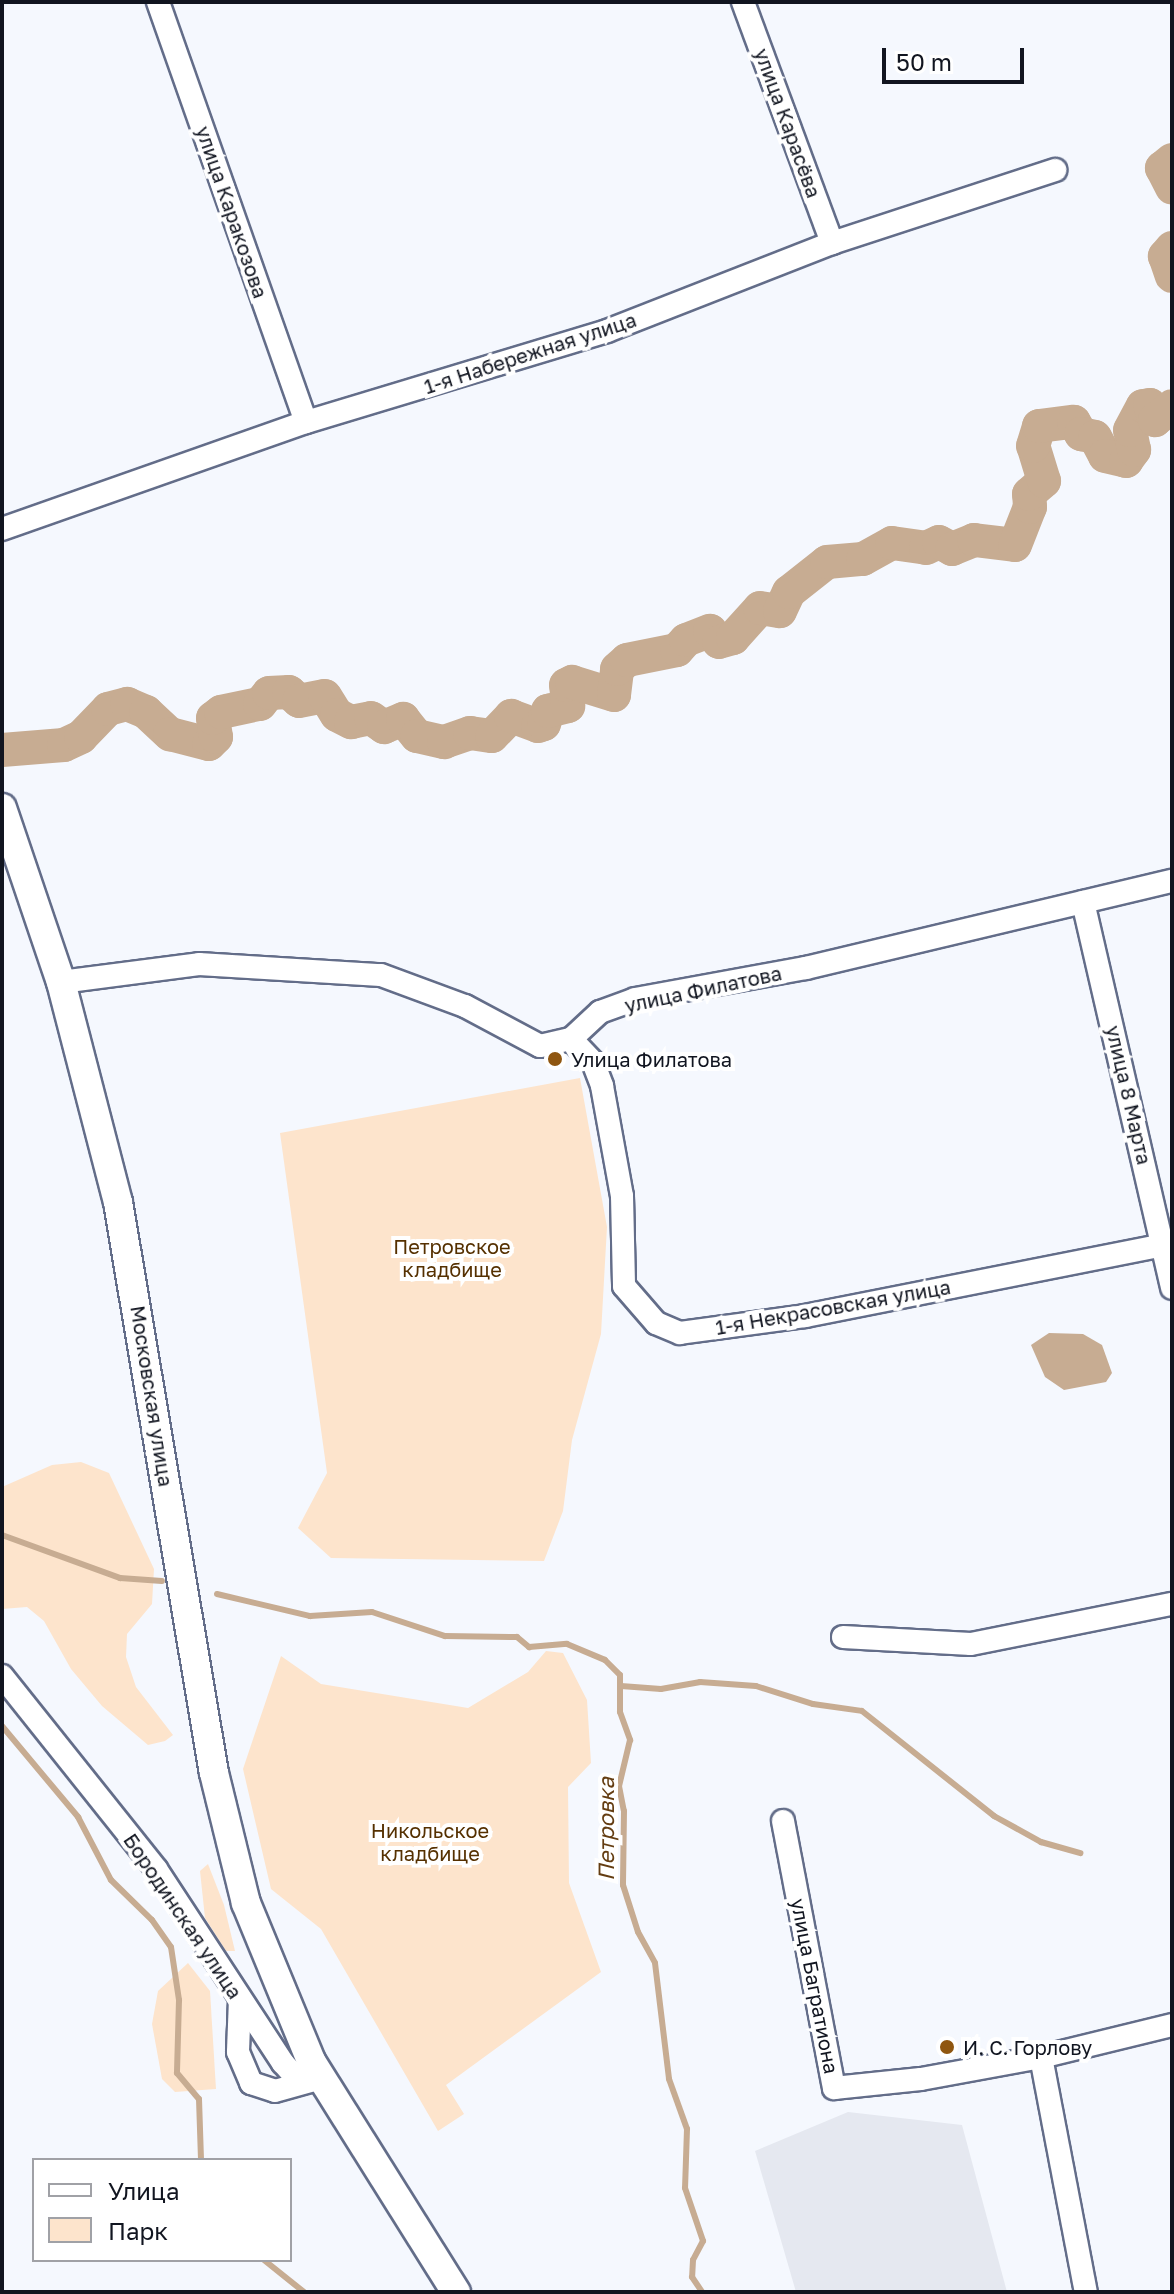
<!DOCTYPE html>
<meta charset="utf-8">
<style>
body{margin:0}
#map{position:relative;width:1174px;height:2294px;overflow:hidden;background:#f5f8fe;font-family:"Golos Text",sans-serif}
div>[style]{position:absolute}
.built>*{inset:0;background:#e5e8f0}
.green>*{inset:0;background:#fde4cc}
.water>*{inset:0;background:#c7ac92}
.stream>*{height:6px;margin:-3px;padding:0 3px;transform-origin:3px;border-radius:3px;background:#c7ac92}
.river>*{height:34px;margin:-17px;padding:0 17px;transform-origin:17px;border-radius:17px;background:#c7ac92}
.roads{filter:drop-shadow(2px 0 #636d89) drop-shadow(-2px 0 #636d89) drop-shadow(0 2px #636d89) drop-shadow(0 -2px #636d89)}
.minor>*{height:22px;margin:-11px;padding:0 11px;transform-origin:11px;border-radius:11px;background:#fff}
.major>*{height:28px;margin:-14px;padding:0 14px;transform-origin:14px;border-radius:14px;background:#fff}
.dots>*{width:22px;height:22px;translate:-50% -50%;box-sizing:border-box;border:4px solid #fff;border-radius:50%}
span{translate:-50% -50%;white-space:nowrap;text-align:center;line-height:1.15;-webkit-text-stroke:8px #fff;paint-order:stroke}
.street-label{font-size:20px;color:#111520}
.poi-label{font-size:20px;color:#111520}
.left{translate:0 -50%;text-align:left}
.park-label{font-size:20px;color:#553000}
.water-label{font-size:22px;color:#643d12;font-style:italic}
.frame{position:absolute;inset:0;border:4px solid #111520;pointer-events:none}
.legend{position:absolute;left:32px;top:2158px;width:260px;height:104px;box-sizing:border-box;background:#fff;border:2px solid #a0a1a6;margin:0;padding:10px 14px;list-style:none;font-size:24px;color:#111520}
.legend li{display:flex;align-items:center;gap:16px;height:40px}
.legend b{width:40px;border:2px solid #a0a1a6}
.scale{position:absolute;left:882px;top:48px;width:142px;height:36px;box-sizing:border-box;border:4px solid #111520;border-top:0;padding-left:10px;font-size:24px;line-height:28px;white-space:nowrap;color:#111520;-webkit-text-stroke:6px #fff;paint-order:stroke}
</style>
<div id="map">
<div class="built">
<div style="clip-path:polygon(848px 2112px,962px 2125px,1007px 2292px,796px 2292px,755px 2151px)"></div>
</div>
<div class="green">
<div style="clip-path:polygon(580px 1078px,607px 1227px,601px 1334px,572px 1440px,563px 1511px,544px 1561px,331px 1558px,298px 1528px,327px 1473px,280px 1133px)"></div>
<div style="clip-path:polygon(81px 1462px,109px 1473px,154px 1569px,152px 1604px,127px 1634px,126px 1657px,136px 1687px,173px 1735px,165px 1741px,148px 1745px,102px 1706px,71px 1669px,44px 1621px,27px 1607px,2px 1609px,2px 1487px,52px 1465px)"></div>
<div style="clip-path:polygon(546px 1651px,563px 1653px,587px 1700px,591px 1763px,568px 1787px,569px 1883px,601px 1972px,446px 2085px,464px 2114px,438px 2131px,321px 1929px,271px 1889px,243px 1769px,281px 1656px,321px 1684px,468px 1708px,528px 1672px)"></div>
<div style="clip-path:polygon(208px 1864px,224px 1905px,235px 1951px,226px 1951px,205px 1918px,200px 1871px)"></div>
<div style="clip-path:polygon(188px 1963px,210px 1991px,216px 2089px,175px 2092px,162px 2079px,152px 2024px,158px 1991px)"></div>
</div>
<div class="water">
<div style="clip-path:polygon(1049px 1333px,1083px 1334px,1102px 1345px,1112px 1373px,1106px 1382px,1064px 1390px,1045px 1377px,1031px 1345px)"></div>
</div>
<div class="stream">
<div style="left:2px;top:1535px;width:126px;rotate:20deg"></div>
<div style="left:120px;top:1578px;width:42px;rotate:4.1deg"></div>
<div style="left:217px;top:1594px;width:96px;rotate:13.3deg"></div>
<div style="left:310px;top:1616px;width:62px;rotate:-3.7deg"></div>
<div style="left:372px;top:1612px;width:77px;rotate:18.2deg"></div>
<div style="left:445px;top:1636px;width:72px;rotate:0.8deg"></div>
<div style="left:517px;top:1637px;width:16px;rotate:40deg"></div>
<div style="left:529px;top:1647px;width:38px;rotate:-5deg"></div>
<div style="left:567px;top:1644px;width:41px;rotate:22.8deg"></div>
<div style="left:605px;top:1660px;width:21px;rotate:45deg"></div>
<div style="left:620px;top:1675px;width:37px;rotate:90deg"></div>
<div style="left:620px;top:1712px;width:30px;rotate:70deg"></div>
<div style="left:630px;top:1740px;width:47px;rotate:103.4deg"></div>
<div style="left:619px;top:1786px;width:25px;rotate:79deg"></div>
<div style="left:624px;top:1811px;width:74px;rotate:90.8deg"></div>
<div style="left:623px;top:1885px;width:49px;rotate:72.3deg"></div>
<div style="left:638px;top:1932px;width:35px;rotate:61deg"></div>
<div style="left:655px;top:1963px;width:117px;rotate:83.1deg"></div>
<div style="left:669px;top:2079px;width:53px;rotate:70.2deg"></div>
<div style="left:687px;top:2129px;width:59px;rotate:91.9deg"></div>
<div style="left:685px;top:2188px;width:56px;rotate:71.2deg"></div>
<div style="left:703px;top:2241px;width:21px;rotate:118deg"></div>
<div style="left:693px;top:2260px;width:17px;rotate:93deg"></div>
<div style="left:692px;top:2277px;width:18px;rotate:56deg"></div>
<div style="left:621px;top:1686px;width:40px;rotate:4.3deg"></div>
<div style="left:661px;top:1689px;width:40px;rotate:-10deg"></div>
<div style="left:700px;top:1682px;width:56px;rotate:4.1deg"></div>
<div style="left:756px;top:1686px;width:60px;rotate:17.5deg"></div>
<div style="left:813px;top:1704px;width:49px;rotate:8.1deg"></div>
<div style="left:862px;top:1711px;width:169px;rotate:38.5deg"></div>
<div style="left:994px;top:1816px;width:54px;rotate:29deg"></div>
<div style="left:1041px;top:1842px;width:41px;rotate:15.8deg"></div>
<div style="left:2px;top:1726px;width:119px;rotate:50.1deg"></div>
<div style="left:78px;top:1817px;width:71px;rotate:62.4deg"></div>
<div style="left:111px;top:1880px;width:57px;rotate:44.3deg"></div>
<div style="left:152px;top:1920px;width:33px;rotate:55deg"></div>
<div style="left:171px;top:1947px;width:54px;rotate:81.4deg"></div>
<div style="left:179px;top:2000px;width:73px;rotate:91.6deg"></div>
<div style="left:177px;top:2073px;width:34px;rotate:50deg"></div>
<div style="left:199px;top:2099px;width:61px;rotate:88.1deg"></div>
<div style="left:264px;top:2260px;width:51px;rotate:38.7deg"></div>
</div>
<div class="river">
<div style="left:1172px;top:160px;width:13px;rotate:141deg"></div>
<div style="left:1162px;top:168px;width:22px;rotate:63deg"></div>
<div style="left:1172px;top:248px;width:11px;rotate:131deg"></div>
<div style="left:1165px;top:256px;width:21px;rotate:71deg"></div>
<div style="left:2px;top:750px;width:62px;rotate:-4.6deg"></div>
<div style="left:64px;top:745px;width:19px;rotate:-25deg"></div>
<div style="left:81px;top:737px;width:39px;rotate:-46deg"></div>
<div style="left:108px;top:709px;width:20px;rotate:-15deg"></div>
<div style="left:127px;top:704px;width:21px;rotate:23deg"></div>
<div style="left:146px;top:712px;width:33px;rotate:43deg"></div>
<div style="left:170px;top:734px;width:40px;rotate:14.4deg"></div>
<div style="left:209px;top:744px;width:10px;rotate:-45deg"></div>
<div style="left:216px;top:737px;width:19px;rotate:-99deg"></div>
<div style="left:213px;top:718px;width:10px;rotate:-37deg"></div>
<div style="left:221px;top:712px;width:40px;rotate:-12deg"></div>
<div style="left:260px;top:704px;width:14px;rotate:-51deg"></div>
<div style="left:269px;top:693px;width:20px;rotate:-3deg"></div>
<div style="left:289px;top:692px;width:13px;rotate:42deg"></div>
<div style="left:299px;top:701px;width:26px;rotate:-11deg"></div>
<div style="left:325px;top:696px;width:22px;rotate:58deg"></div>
<div style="left:337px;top:715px;width:16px;rotate:27deg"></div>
<div style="left:351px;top:722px;width:20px;rotate:-11deg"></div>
<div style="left:371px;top:718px;width:16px;rotate:35deg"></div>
<div style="left:384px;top:727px;width:21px;rotate:-23deg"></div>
<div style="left:403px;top:719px;width:22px;rotate:51deg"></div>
<div style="left:417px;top:736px;width:28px;rotate:13deg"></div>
<div style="left:444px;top:742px;width:28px;rotate:-19deg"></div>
<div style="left:470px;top:733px;width:22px;rotate:8deg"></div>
<div style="left:492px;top:736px;width:28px;rotate:-46deg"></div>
<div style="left:511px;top:716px;width:29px;rotate:20deg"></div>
<div style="left:538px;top:726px;width:6px;rotate:-18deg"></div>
<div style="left:544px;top:724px;width:14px;rotate:-73deg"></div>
<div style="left:548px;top:711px;width:21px;rotate:-14deg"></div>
<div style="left:568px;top:706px;width:21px;rotate:-95deg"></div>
<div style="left:566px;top:685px;width:7px;rotate:-27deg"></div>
<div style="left:572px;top:682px;width:44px;rotate:17.2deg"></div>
<div style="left:614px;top:695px;width:26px;rotate:-83deg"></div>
<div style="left:617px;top:669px;width:13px;rotate:-42deg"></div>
<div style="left:627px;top:660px;width:51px;rotate:-11.3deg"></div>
<div style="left:677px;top:650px;width:13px;rotate:-48deg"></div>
<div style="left:686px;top:640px;width:26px;rotate:-21deg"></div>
<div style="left:710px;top:631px;width:14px;rotate:51deg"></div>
<div style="left:719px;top:642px;width:15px;rotate:-16deg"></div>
<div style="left:733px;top:638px;width:40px;rotate:-48deg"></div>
<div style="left:760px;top:608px;width:20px;rotate:9deg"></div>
<div style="left:780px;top:611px;width:21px;rotate:-65deg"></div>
<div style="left:789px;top:592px;width:48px;rotate:-38.3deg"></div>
<div style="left:827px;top:562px;width:36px;rotate:-5deg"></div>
<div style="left:863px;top:559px;width:33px;rotate:-29deg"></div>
<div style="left:892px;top:543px;width:34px;rotate:8deg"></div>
<div style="left:926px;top:548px;width:14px;rotate:-25deg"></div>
<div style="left:939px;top:542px;width:15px;rotate:28deg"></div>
<div style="left:952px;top:549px;width:24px;rotate:-22deg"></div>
<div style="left:974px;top:540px;width:41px;rotate:7deg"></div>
<div style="left:1015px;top:545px;width:41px;rotate:-68.5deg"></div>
<div style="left:1030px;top:507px;width:13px;rotate:-94deg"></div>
<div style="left:1029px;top:494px;width:20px;rotate:-41deg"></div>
<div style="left:1044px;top:481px;width:37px;rotate:-107deg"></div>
<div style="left:1033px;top:446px;width:21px;rotate:-73deg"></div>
<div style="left:1039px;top:426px;width:35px;rotate:-7deg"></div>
<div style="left:1074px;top:422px;width:14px;rotate:60deg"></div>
<div style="left:1081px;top:434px;width:14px;rotate:12deg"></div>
<div style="left:1095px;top:437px;width:21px;rotate:62deg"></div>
<div style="left:1105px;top:456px;width:22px;rotate:13deg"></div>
<div style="left:1126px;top:461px;width:14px;rotate:-54deg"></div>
<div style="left:1134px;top:450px;width:20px;rotate:-101deg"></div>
<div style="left:1130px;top:430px;width:27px;rotate:-62deg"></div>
<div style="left:1143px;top:406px;width:7px;rotate:-8deg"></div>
<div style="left:1150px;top:405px;width:16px;rotate:72deg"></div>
<div style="left:1155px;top:420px;width:22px;rotate:-39deg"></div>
</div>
<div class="roads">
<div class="minor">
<div style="left:158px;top:2px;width:445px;rotate:70.6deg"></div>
<div style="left:743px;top:2px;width:257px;rotate:69.7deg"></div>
<div style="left:2px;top:529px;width:322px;rotate:-19.4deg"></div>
<div style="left:306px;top:422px;width:314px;rotate:-16.8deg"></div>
<div style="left:607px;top:331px;width:242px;rotate:-21.4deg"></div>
<div style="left:832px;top:243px;width:235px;rotate:-18.1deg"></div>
<div style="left:1083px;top:902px;width:396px;rotate:77deg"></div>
<div style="left:61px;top:982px;width:139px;rotate:-7.4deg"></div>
<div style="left:199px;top:964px;width:182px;rotate:3.5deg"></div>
<div style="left:381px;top:975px;width:90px;rotate:20.3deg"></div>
<div style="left:465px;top:1006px;width:85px;rotate:28.1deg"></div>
<div style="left:540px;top:1046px;width:32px;rotate:-13deg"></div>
<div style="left:571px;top:1039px;width:40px;rotate:-43deg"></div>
<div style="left:600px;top:1012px;width:37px;rotate:-20deg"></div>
<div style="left:635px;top:999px;width:174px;rotate:-10.3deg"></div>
<div style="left:806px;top:968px;width:376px;rotate:-13.4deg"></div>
<div style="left:571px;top:1039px;width:32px;rotate:46deg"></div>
<div style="left:593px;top:1062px;width:26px;rotate:69deg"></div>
<div style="left:602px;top:1086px;width:112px;rotate:79.7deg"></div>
<div style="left:622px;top:1196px;width:90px;rotate:88.7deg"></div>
<div style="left:624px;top:1286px;width:49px;rotate:49.1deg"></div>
<div style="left:656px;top:1323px;width:26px;rotate:23deg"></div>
<div style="left:680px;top:1333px;width:126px;rotate:-7.7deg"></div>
<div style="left:805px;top:1316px;width:374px;rotate:-11.2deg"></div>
<div style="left:843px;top:1637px;width:128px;rotate:3.1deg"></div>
<div style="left:971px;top:1644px;width:205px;rotate:-11.3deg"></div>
<div style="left:2px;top:1676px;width:247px;rotate:51.4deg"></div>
<div style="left:156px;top:1869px;width:232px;rotate:56.8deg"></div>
<div style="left:283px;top:2063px;width:27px;rotate:48deg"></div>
<div style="left:783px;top:1821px;width:272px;rotate:79.2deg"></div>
<div style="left:834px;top:2088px;width:87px;rotate:-5.9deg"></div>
<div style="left:921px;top:2079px;width:122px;rotate:-10.4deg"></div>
<div style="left:1041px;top:2057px;width:239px;rotate:79.2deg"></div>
<div style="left:240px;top:1999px;width:53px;rotate:92.2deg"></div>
<div style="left:238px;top:2052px;width:34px;rotate:67deg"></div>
<div style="left:251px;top:2083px;width:25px;rotate:18deg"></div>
<div style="left:275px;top:2091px;width:41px;rotate:-15.8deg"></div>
<div style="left:1041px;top:2057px;width:135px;rotate:-13.7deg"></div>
</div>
<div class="major">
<div style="left:2px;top:808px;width:184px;rotate:71.3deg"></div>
<div style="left:61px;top:982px;width:227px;rotate:75.5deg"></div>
<div style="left:118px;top:1202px;width:579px;rotate:80.46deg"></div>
<div style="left:214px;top:1773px;width:134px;rotate:76.2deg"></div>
<div style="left:246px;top:1903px;width:171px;rotate:67.6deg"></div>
<div style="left:311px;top:2061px;width:273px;rotate:57.9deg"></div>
</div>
</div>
<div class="dots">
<div style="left:555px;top:1059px;background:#8f5610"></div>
<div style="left:947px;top:2047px;background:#8f5610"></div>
</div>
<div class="street-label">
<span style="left:788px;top:123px;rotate:70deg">улица Карасёва</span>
<span style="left:232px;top:212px;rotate:71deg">улица Каракозова</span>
<span style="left:530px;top:353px;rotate:-18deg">1-я Набережная улица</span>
<span style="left:703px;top:989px;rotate:-12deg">улица Филатова</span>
<span style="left:1129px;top:1095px;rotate:77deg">улица 8 Марта</span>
<span style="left:833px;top:1307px;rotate:-10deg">1-я Некрасовская улица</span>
<span style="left:152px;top:1396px;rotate:81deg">Московская улица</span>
<span style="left:183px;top:1916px;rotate:56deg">Бородинская улица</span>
<span style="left:815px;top:1986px;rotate:79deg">улица Багратиона</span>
</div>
<div class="poi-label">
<span class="left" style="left:571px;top:1059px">Улица Филатова</span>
<span class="left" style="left:963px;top:2047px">И. С. Горлову</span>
</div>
<div class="park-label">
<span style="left:452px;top:1258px">Петровское<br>кладбище</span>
<span style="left:430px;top:1842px">Никольское<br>кладбище</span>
</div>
<div class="water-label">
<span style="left:606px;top:1829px;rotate:-90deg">Петровка</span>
</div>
<div class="frame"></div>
<ul class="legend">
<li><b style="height:10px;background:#fff"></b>Улица</li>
<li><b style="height:22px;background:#fde4cc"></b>Парк</li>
</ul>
<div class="scale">50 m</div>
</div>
